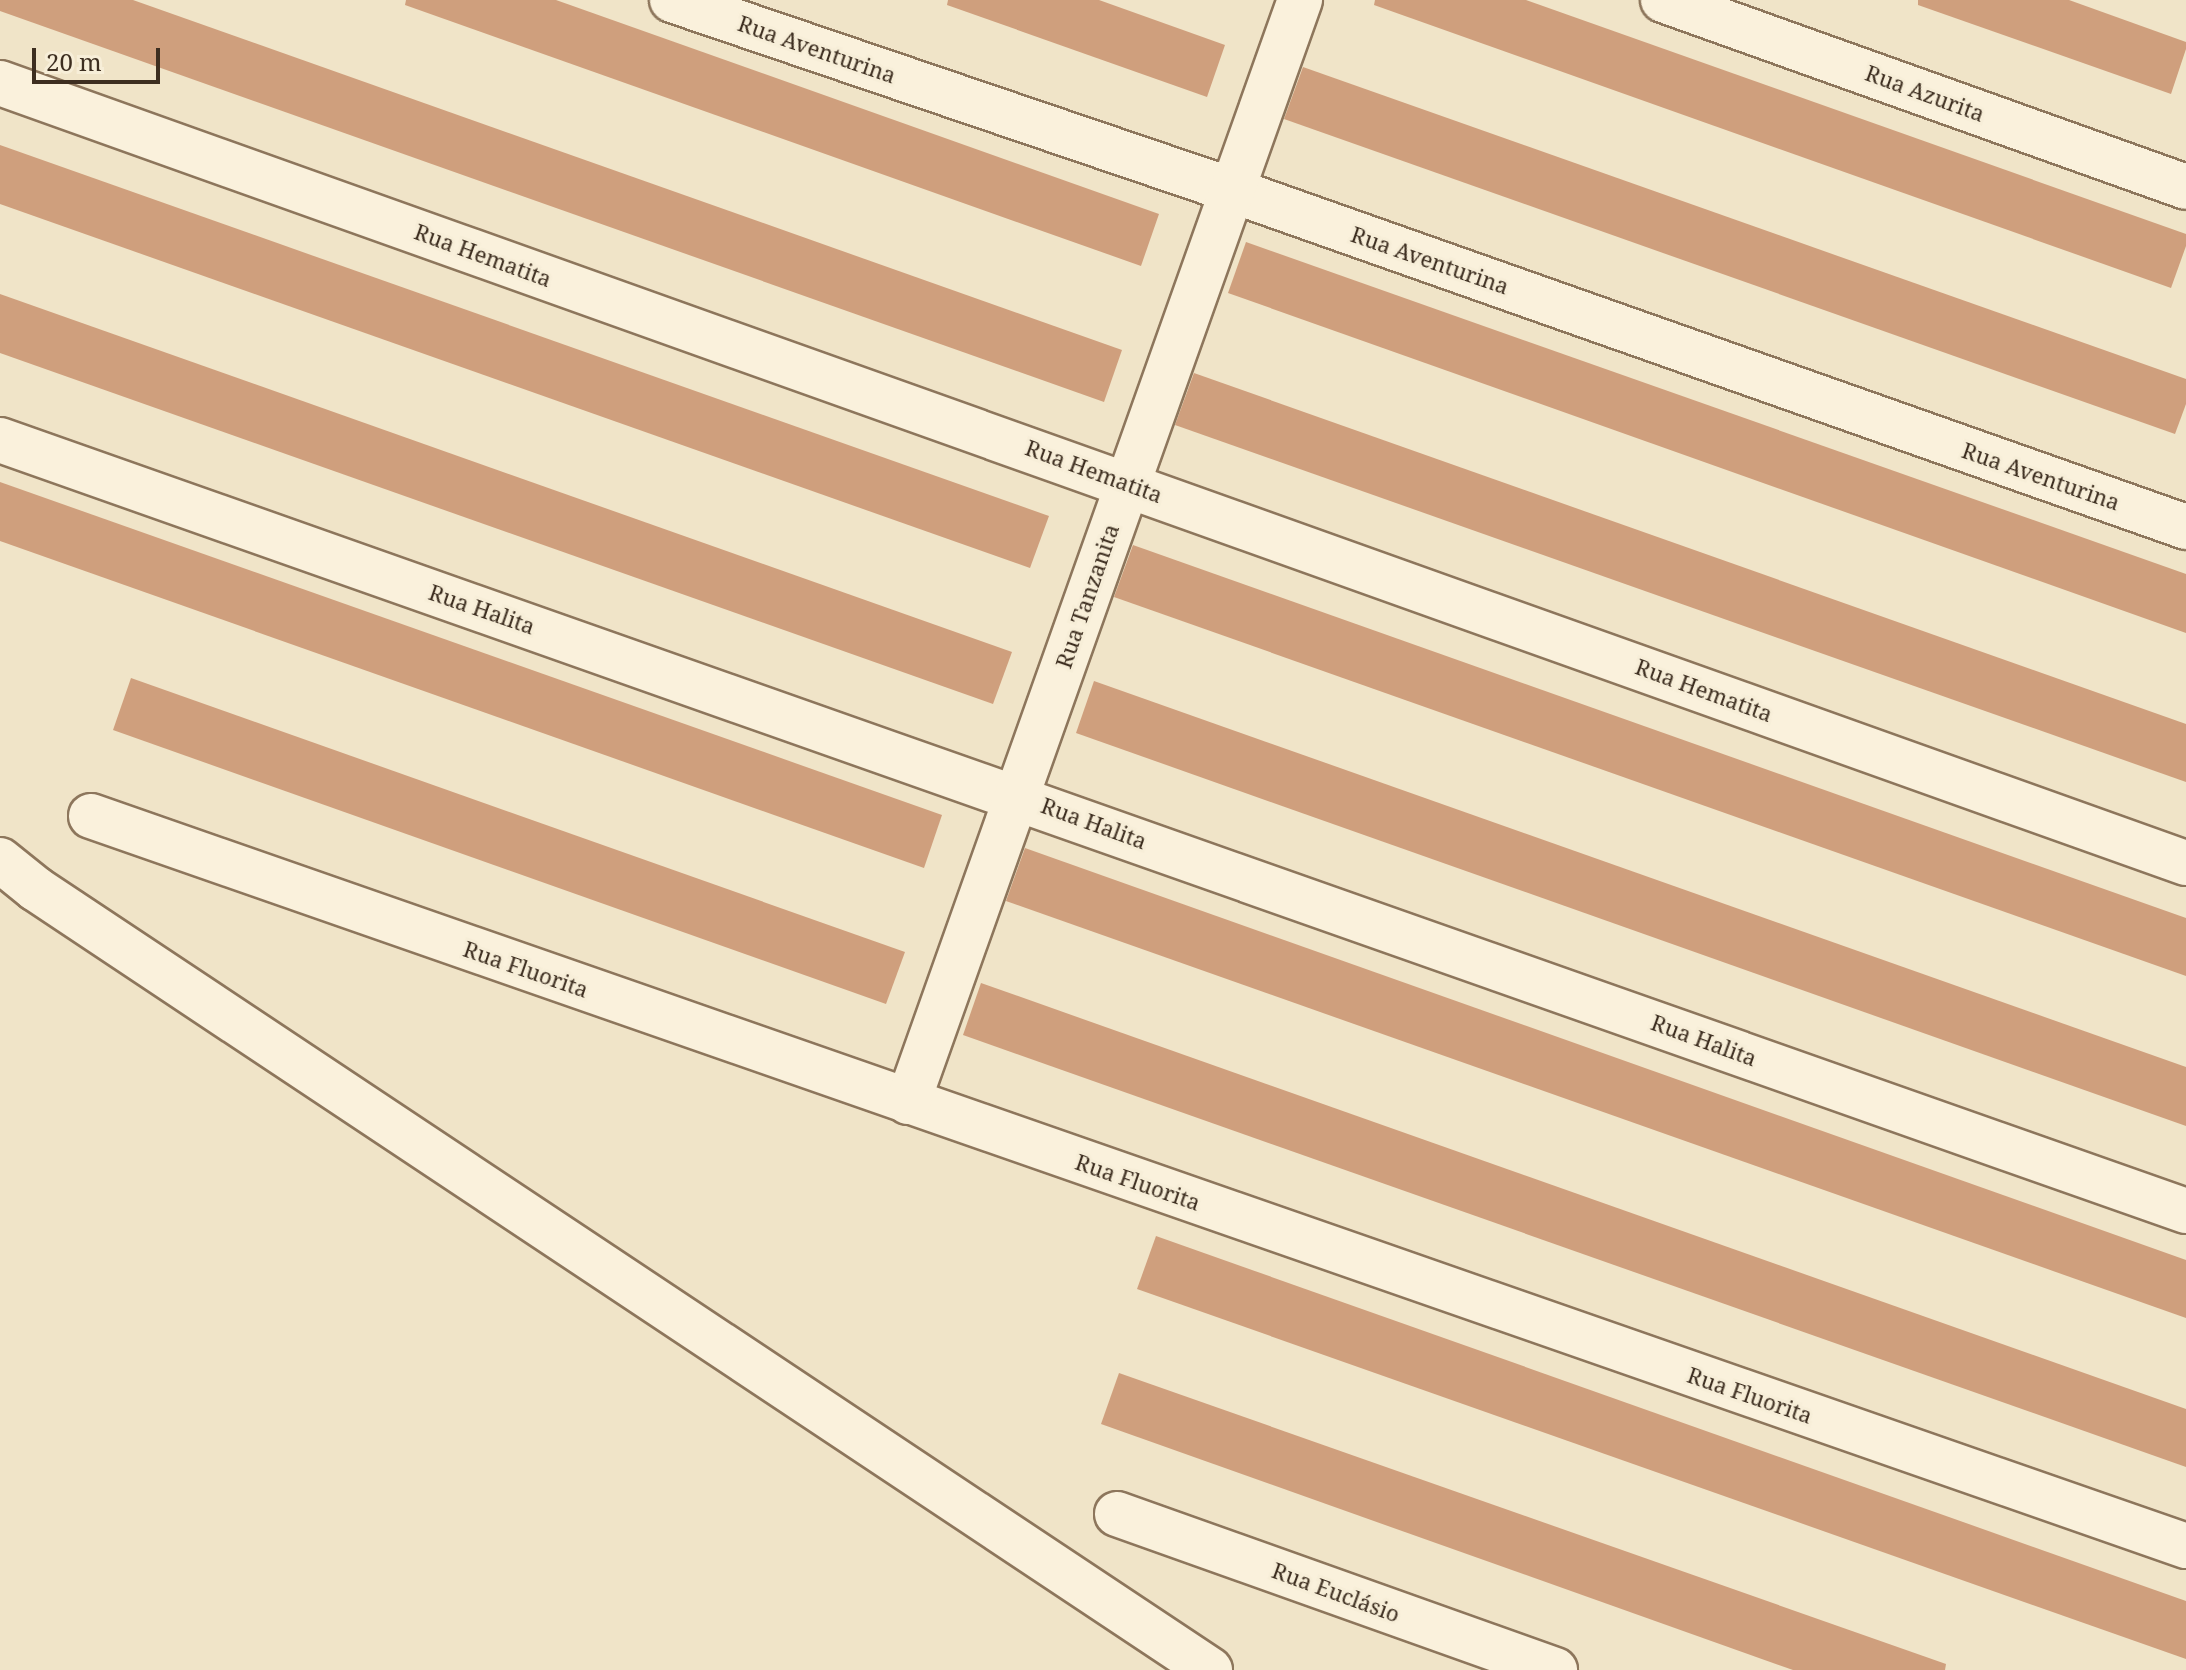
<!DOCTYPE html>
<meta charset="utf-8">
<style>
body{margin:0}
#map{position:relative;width:2186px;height:1670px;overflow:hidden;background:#f0e4c8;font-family:"Noto Serif",serif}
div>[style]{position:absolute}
.building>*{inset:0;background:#cf9f7d}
.roads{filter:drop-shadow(2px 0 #8d765c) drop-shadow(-2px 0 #8d765c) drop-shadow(0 2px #8d765c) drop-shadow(0 -2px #8d765c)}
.minor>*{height:44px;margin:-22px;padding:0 22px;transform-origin:22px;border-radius:22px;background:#faf1dc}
span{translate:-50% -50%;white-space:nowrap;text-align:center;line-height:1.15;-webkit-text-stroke:6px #f7eed8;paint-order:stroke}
.street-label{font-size:22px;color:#3d2e20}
.scale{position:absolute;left:32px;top:48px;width:128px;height:36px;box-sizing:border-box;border:4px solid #3d2e20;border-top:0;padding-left:10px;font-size:24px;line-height:28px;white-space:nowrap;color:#3d2e20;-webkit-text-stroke:6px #f7eed8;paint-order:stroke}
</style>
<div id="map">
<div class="building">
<div style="clip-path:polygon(0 0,133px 0,1122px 350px,1104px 402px,0 11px)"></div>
<div style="clip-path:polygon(406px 0,556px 0,1159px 214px,1141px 266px,405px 5px)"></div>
<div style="clip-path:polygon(948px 0,1099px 0,1225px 45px,1207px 97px,947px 5px)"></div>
<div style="clip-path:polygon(1375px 0,1526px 0,2186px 234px,2186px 246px,2171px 288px,1374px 5px)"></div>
<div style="clip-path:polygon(1918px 0,2069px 0,2186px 42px,2186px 49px,2171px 94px,1918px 5px)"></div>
<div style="clip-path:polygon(1303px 67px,2186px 379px,2186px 404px,2175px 434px,1284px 119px)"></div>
<div style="clip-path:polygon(0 145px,1049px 516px,1030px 568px,0 204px)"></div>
<div style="clip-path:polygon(1246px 242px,2186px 574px,2186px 633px,1228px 293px)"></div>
<div style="clip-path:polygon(0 294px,1012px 652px,993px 704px,0 353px)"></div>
<div style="clip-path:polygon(1194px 373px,2186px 724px,2186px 782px,1175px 425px)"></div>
<div style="clip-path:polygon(0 482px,942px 815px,924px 868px,0 541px)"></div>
<div style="clip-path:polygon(1133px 545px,2186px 918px,2186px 976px,1114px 597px)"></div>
<div style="clip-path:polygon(131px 678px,905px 952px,886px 1004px,113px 730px)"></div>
<div style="clip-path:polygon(1094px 681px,2186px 1067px,2186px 1126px,1076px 733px)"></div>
<div style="clip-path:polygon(1025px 848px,2186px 1260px,2186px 1318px,1006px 901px)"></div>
<div style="clip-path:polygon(981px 983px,2186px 1409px,2186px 1467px,963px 1035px)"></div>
<div style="clip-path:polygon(1156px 1236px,2186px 1601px,2186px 1659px,1137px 1289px)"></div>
<div style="clip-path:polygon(1119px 1373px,1946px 1664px,1945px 1670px,1793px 1670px,1101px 1424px)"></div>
</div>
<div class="roads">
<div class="minor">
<div style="left:672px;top:0;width:594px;rotate:18.77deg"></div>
<div style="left:1234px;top:191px;width:1010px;rotate:19.44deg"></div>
<div style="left:1663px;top:0;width:555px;rotate:19.67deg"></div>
<div style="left:0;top:83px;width:2321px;rotate:19.64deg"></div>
<div style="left:0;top:440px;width:2318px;rotate:19.43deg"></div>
<div style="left:91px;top:816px;width:2219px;rotate:19.21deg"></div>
<div style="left:0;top:860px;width:46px;rotate:38.9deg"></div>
<div style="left:36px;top:889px;width:1410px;rotate:33.63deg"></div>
<div style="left:908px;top:1102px;width:1170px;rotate:-70.42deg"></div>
<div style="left:1117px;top:1514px;width:465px;rotate:19.6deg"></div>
</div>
</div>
<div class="street-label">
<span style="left:817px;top:49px;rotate:19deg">Rua Aventurina</span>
<span style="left:1925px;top:93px;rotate:20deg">Rua Azurita</span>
<span style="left:483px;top:255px;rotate:20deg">Rua Hematita</span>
<span style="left:1430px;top:260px;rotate:19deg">Rua Aventurina</span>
<span style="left:1094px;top:471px;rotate:20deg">Rua Hematita</span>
<span style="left:2041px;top:476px;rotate:19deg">Rua Aventurina</span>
<span style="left:1087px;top:596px;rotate:-71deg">Rua Tanzanita</span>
<span style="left:482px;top:609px;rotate:19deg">Rua Halita</span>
<span style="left:1704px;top:690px;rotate:20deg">Rua Hematita</span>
<span style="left:1094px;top:823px;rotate:20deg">Rua Halita</span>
<span style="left:526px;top:969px;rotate:19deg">Rua Fluorita</span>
<span style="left:1704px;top:1040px;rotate:20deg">Rua Halita</span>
<span style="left:1138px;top:1182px;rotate:19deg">Rua Fluorita</span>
<span style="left:1750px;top:1395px;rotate:19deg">Rua Fluorita</span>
<span style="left:1336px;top:1592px;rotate:20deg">Rua Euclásio</span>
</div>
<div class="scale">20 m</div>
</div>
